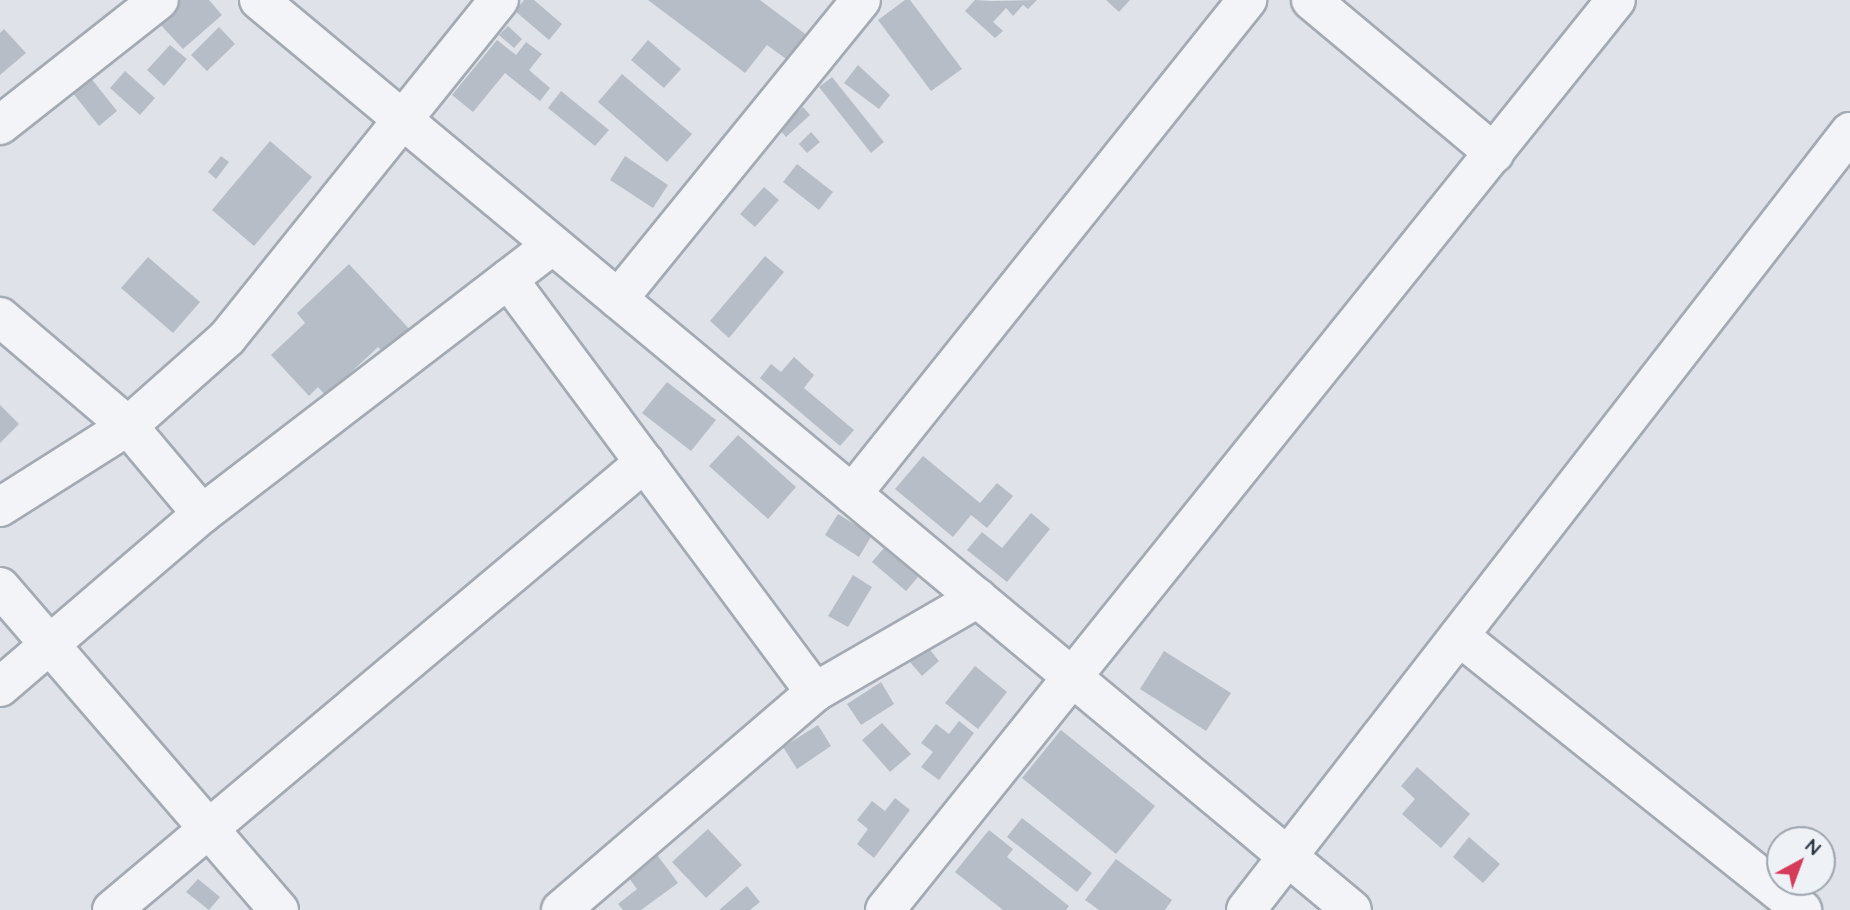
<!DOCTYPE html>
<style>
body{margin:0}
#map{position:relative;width:1850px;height:910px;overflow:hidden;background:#dfe3e9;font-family:Quicksand,sans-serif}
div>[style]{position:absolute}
.building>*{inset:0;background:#b6bdc6}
.roads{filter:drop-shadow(2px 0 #a4aab3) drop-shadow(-2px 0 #a4aab3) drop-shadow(0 2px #a4aab3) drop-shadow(0 -2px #a4aab3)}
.minor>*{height:38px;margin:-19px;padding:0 19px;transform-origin:19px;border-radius:19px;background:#f2f4f7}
span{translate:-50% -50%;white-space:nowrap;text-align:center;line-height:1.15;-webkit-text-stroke:5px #eef2f7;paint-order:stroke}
.north{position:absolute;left:1766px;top:826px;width:70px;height:70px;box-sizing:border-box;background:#eef2f7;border:2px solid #9ea5ae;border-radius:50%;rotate:41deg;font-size:19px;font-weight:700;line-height:28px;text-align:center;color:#273241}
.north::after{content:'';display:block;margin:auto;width:24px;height:32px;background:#d63c5a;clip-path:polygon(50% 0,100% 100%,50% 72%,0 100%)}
</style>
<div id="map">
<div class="building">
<div style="clip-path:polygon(180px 0,209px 0,222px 15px,183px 49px,157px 21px)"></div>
<div style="clip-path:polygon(524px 0,534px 0,562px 24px,549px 40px,515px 11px)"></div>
<div style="clip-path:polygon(648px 0,760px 0,812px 39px,793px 64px,767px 45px,745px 73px)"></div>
<div style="clip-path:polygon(905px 0,910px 0,962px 69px,931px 91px,878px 20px)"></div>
<div style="clip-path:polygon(975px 0,990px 1px,1037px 0,1028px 9px,1023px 5px,1013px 16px,1006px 8px,993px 22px,1003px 31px,995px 38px,965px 11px)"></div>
<div style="clip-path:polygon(1106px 0,1130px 0,1119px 12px)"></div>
<div style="clip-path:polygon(508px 26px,522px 39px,514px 48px,499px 35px)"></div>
<div style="clip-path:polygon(219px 27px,235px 44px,207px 71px,191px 55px)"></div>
<div style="clip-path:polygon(4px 29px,26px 53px,0 75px,0 33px)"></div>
<div style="clip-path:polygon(497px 40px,516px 55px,526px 42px,542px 54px,529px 70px,550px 88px,540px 101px,505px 73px,473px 112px,452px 95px)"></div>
<div style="clip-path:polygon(648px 40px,681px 69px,664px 88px,631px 60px)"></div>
<div style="clip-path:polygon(170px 45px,187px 59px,164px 86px,147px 70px)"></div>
<div style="clip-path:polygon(858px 65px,890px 95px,879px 109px,844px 83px)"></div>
<div style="clip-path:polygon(125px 71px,155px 98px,140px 115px,110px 88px)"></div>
<div style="clip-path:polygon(622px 74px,692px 134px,667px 162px,598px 102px)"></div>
<div style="clip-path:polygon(90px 77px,117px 111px,99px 126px,72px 92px)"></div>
<div style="clip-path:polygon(832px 77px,884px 142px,871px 153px,819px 87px)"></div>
<div style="clip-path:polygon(561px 91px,609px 130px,595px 146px,548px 108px)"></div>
<div style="clip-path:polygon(803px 107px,810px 115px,786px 137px,779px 129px)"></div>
<div style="clip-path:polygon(811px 132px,820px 142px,807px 153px,799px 144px)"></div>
<div style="clip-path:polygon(270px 141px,312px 177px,254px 246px,212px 210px)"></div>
<div style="clip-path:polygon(221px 156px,229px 162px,216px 179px,208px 172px)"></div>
<div style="clip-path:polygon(625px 156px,668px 185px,653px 208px,610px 180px)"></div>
<div style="clip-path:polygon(797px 164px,833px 192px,819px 210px,783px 182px)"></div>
<div style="clip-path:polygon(764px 187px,779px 200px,755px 227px,740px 214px)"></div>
<div style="clip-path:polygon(765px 256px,784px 272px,729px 338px,710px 321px)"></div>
<div style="clip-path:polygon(148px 257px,200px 302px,173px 333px,121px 288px)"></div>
<div style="clip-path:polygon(349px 264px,414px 334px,388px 357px,378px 347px,326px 396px,318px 387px,309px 396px,271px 355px,305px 323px,297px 313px)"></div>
<div style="clip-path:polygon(794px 357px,814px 375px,804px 388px,854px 430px,840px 446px,760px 378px,771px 364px,781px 372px)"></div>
<div style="clip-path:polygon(667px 382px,716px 420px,691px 451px,642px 413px)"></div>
<div style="clip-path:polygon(0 405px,19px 424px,0 443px)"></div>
<div style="clip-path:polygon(738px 435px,796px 487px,768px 519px,709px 466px)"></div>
<div style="clip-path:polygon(923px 456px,980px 503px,997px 483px,1013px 496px,987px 528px,971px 515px,953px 537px,895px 489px)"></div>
<div style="clip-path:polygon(1031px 513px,1050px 529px,1007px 582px,967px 550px,982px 532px,1002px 548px)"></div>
<div style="clip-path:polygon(838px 514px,872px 535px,859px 557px,825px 535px)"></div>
<div style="clip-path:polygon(884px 548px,918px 577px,906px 591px,872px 562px)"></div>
<div style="clip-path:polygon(853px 575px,872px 587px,848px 627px,828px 616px)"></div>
<div style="clip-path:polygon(927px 646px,939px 661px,922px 676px,909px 661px)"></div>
<div style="clip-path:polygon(1164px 651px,1231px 693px,1206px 731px,1140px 689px)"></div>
<div style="clip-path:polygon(975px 666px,1007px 692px,978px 729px,945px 703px)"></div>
<div style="clip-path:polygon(881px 682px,894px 704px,861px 725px,847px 704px)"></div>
<div style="clip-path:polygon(959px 721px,974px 733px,939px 780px,921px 767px,933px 752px,921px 743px,936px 724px,949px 734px)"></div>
<div style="clip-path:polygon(882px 723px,911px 754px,890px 772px,862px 740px)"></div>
<div style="clip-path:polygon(818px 725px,831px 746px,797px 769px,783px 747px)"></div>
<div style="clip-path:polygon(1061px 730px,1155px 806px,1116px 854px,1022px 778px)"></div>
<div style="clip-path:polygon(1417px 767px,1470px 814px,1441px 848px,1402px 814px,1415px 799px,1401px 786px)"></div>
<div style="clip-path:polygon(895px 798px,910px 810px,874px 858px,857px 844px,868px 829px,857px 820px,872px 801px,885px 811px)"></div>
<div style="clip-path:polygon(1022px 818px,1092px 873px,1077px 892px,1007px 837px)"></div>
<div style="clip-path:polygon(708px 829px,742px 865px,706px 898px,672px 862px)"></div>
<div style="clip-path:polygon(989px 830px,1013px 849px,1007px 857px,1069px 906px,1066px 910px,1003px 910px,955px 872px)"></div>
<div style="clip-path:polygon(1469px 837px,1500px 864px,1483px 883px,1453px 857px)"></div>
<div style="clip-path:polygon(652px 848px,678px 883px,641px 910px,623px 910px,618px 904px,637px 889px,623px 870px)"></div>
<div style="clip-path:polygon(1116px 859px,1172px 900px,1165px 910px,1099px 910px,1085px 900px)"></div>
<div style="clip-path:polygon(198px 879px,220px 897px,209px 910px,186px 892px)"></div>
<div style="clip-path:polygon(747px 886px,760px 902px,750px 910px,719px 910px)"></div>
</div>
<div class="roads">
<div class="minor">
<div style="left:259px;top:0;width:1422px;rotate:39.78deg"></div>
<div style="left:1311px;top:0;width:239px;rotate:39.9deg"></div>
<div style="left:0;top:125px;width:202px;rotate:-38.2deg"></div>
<div style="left:508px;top:279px;width:515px;rotate:53.38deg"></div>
<div style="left:618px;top:299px;width:385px;rotate:-50.9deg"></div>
<div style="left:0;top:317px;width:168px;rotate:40.4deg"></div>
<div style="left:128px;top:426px;width:115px;rotate:49.9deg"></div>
<div style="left:852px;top:494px;width:633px;rotate:-51.35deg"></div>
<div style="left:0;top:507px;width:151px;rotate:-32.3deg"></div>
<div style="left:128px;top:426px;width:132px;rotate:-41.6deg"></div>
<div style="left:227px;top:338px;width:434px;rotate:-51.2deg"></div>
<div style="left:0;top:587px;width:427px;rotate:49.2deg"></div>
<div style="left:1459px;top:636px;width:439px;rotate:38.6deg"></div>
<div style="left:0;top:687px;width:266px;rotate:-40.6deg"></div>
<div style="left:202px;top:514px;width:442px;rotate:-37.5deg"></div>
<div style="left:112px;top:910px;width:696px;rotate:-40.05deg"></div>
<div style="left:561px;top:910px;width:335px;rotate:-40.6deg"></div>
<div style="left:815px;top:692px;width:188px;rotate:-30deg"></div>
<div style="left:885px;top:910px;width:1167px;rotate:-51.23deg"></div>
<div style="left:1246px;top:910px;width:985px;rotate:-52.18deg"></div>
</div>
</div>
<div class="north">N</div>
</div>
